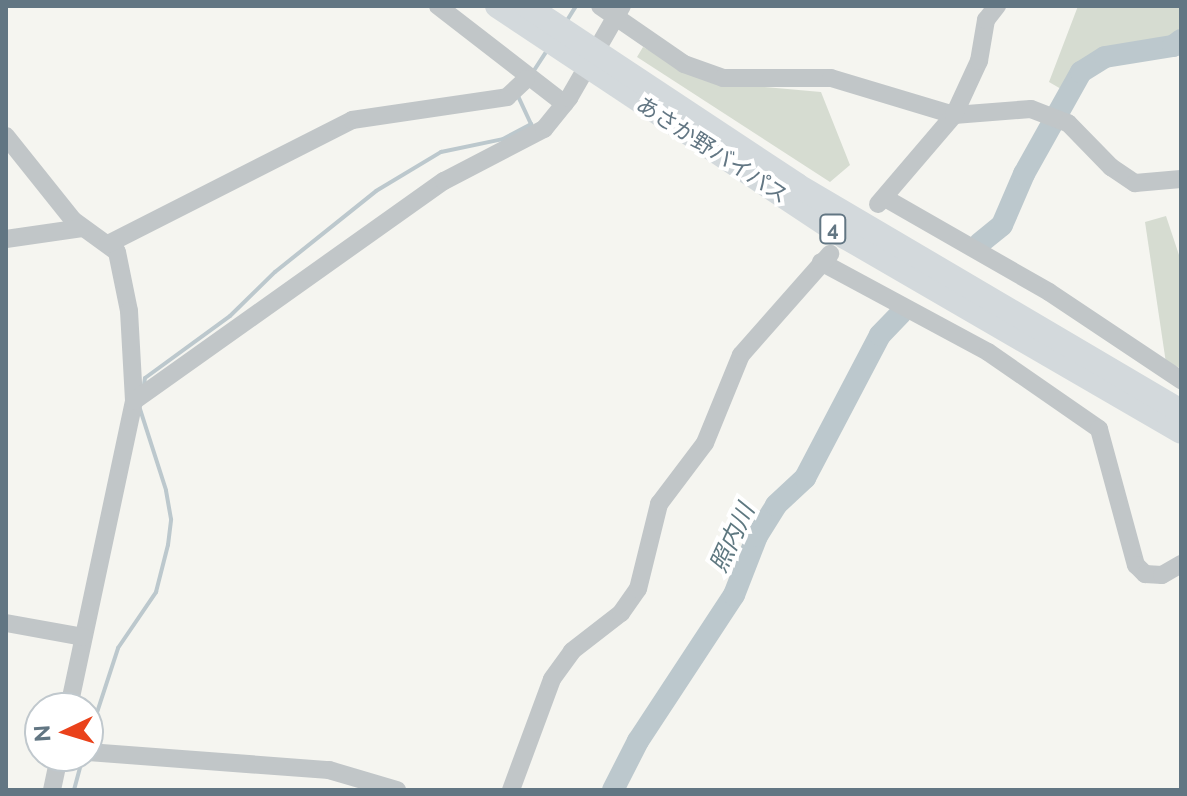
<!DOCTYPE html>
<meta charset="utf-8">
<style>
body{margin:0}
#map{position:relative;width:1187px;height:796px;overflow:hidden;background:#f5f5f0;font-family:Raleway,"Noto Sans JP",sans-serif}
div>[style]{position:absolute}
.green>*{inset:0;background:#d6dcd1}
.stream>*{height:4px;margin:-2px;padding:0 2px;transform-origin:2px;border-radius:2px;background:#bcc8cd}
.river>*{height:22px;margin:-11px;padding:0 11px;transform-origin:11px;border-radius:11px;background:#bcc8cd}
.minor>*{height:18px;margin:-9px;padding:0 9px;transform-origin:9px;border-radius:9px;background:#c1c6c8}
.highway>*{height:24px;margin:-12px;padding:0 12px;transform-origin:12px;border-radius:12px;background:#d3d9dc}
span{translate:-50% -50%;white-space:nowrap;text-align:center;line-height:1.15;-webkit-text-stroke:8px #fff;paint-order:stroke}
.shield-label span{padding:2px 6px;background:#fff;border:2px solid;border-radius:6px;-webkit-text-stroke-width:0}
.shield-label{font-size:20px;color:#627683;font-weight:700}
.street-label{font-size:22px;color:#627683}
.water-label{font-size:24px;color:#5e7880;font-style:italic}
.frame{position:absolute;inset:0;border:8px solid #627683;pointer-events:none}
.north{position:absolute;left:24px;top:692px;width:80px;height:80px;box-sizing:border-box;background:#fff;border:2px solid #c0c8cd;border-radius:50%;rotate:266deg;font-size:22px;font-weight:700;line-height:32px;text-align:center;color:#627683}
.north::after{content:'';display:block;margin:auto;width:28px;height:36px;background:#ea421b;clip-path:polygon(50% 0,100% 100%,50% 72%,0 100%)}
</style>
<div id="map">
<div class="green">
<div style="clip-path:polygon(1078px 6px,1181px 6px,1181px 32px,1169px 43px,1098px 64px,1068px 93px,1049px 82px)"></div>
<div style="clip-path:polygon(643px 47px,709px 82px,821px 92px,850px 165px,830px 182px,637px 57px)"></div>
<div style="clip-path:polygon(1166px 216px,1181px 261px,1181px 368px,1166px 363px,1145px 222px)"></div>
</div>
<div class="stream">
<div style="left:566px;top:22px;width:19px;rotate:-58deg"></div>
<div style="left:533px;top:72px;width:27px;rotate:-57deg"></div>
<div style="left:144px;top:385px;width:7px;rotate:-82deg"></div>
<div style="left:145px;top:378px;width:105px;rotate:-36.1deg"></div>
<div style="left:230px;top:316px;width:63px;rotate:-44.4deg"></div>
<div style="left:275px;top:272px;width:129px;rotate:-38.7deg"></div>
<div style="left:376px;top:191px;width:76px;rotate:-31deg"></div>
<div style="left:441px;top:152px;width:63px;rotate:-11.8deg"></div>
<div style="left:503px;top:139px;width:32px;rotate:-28deg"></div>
<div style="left:531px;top:124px;width:31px;rotate:-115deg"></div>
<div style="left:88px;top:740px;width:97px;rotate:-71.9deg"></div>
<div style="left:118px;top:648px;width:68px;rotate:-55.8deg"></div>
<div style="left:156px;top:592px;width:49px;rotate:-75.7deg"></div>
<div style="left:168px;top:545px;width:26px;rotate:-83deg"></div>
<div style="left:171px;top:519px;width:29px;rotate:-100deg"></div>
<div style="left:166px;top:490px;width:85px;rotate:-107.8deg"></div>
<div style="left:74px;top:790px;width:35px;rotate:-75deg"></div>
</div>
<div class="river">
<div style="left:980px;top:243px;width:28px;rotate:-39deg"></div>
<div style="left:1002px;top:225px;width:56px;rotate:-66.7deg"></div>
<div style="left:1024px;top:174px;width:117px;rotate:-60.8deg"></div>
<div style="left:1081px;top:72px;width:28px;rotate:-32deg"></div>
<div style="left:1105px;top:57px;width:69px;rotate:-9.2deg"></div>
<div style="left:1173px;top:46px;width:10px;rotate:-37deg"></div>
<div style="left:613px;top:790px;width:55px;rotate:-63deg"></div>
<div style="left:638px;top:741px;width:175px;rotate:-56.7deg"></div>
<div style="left:734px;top:595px;width:63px;rotate:-68.7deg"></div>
<div style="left:757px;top:536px;width:36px;rotate:-58deg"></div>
<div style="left:776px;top:505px;width:40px;rotate:-43deg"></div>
<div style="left:805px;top:478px;width:161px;rotate:-62.3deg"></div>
<div style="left:880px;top:335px;width:30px;rotate:-46deg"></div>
</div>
<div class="minor">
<div style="left:438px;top:6px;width:160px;rotate:37.7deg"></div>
<div style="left:600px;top:6px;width:102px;rotate:34.6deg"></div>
<div style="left:684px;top:64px;width:41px;rotate:19.7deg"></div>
<div style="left:723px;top:78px;width:108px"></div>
<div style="left:831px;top:78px;width:128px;rotate:16.7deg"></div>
<div style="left:954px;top:115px;width:77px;rotate:-4.5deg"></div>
<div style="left:1031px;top:109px;width:40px;rotate:21deg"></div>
<div style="left:1068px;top:123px;width:62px;rotate:45.7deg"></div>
<div style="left:1111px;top:167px;width:29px;rotate:34deg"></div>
<div style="left:1135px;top:183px;width:46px;rotate:-5deg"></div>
<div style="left:6px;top:136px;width:107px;rotate:51.4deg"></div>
<div style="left:73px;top:220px;width:54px;rotate:36deg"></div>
<div style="left:117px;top:252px;width:60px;rotate:78.5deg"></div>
<div style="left:129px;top:311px;width:90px;rotate:86.8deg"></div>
<div style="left:134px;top:401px;width:314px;rotate:102deg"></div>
<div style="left:885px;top:198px;width:189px;rotate:29.8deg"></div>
<div style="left:1049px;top:292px;width:159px;rotate:33.7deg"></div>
<div style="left:878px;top:204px;width:117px;rotate:-49.5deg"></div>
<div style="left:954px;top:115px;width:60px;rotate:-65.2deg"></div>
<div style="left:979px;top:61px;width:42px;rotate:-80.3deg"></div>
<div style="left:986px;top:20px;width:18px;rotate:-52deg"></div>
<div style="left:6px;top:239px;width:77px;rotate:-8.2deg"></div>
<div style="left:108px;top:244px;width:274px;rotate:-26.9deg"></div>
<div style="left:352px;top:120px;width:157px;rotate:-8.4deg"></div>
<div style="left:507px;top:97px;width:26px;rotate:-43deg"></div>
<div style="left:821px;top:262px;width:190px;rotate:28.3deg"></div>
<div style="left:988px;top:352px;width:135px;rotate:34.7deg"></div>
<div style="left:1099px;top:429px;width:141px;rotate:74.8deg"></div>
<div style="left:1136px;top:565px;width:13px;rotate:45deg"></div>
<div style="left:1145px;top:574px;width:17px;rotate:3deg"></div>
<div style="left:1162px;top:575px;width:22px;rotate:-30deg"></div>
<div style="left:134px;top:401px;width:380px;rotate:-35.4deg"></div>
<div style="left:444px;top:181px;width:113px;rotate:-27.5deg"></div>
<div style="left:544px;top:129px;width:40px;rotate:-51deg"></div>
<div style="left:569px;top:98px;width:106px;rotate:-60.1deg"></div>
<div style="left:6px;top:623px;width:78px;rotate:10.3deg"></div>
<div style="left:88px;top:752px;width:242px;rotate:4.3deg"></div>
<div style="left:329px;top:770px;width:71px;rotate:16.4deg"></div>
<div style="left:52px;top:790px;width:35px;rotate:-78deg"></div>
<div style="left:511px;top:790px;width:118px;rotate:-69.7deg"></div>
<div style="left:552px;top:679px;width:34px;rotate:-54deg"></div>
<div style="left:572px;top:651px;width:62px;rotate:-37.8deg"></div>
<div style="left:621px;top:613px;width:29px;rotate:-55deg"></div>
<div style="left:638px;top:589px;width:88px;rotate:-76.1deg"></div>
<div style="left:659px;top:504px;width:76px;rotate:-53deg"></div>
<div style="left:705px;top:443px;width:95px;rotate:-67.8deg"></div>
<div style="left:741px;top:355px;width:135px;rotate:-48.6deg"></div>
</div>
<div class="highway">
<div style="left:497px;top:6px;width:418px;rotate:33.6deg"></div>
<div style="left:845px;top:237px;width:388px;rotate:30.1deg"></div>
<div style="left:527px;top:6px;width:324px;rotate:33.5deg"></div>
<div style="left:797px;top:185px;width:446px;rotate:30.5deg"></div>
</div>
<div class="shield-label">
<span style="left:833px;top:229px">4</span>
</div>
<div class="street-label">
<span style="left:712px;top:150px;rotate:33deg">あさか野バイパス</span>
</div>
<div class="water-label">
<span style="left:732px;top:538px;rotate:-65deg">照内川</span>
</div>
<div class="frame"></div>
<div class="north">N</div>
</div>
